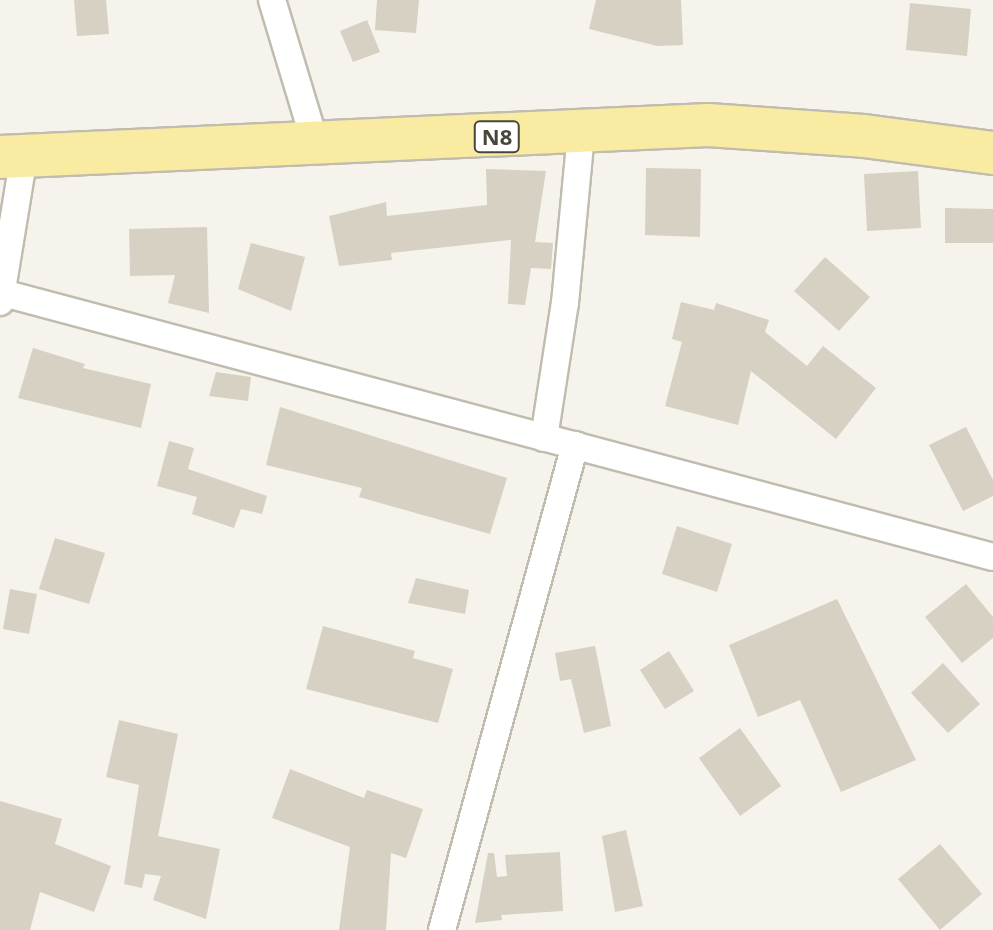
<!DOCTYPE html>
<style>
body{margin:0}
#map{position:relative;width:993px;height:930px;overflow:hidden;background:#f5f3ec;font-family:"Noto Sans",sans-serif}
div>[style]{position:absolute}
.building>*{inset:0;background:#d6d1c2}
.roads{filter:drop-shadow(2px 0 #c0bcae) drop-shadow(-2px 0 #c0bcae) drop-shadow(0 2px #c0bcae) drop-shadow(0 -2px #c0bcae)}
.street>*{height:26px;margin:-13px;padding:0 13px;transform-origin:13px;border-radius:13px;background:#fff}
.primary>*{height:42px;margin:-21px;padding:0 21px;transform-origin:21px;border-radius:21px;background:#f9eba1}
span{translate:-50% -50%;white-space:nowrap;text-align:center;line-height:1.15;-webkit-text-stroke:6px #fff;paint-order:stroke}
.shield-label span{padding:2px 6px;background:#fff;border:2px solid;border-radius:6px;-webkit-text-stroke-width:0}
.shield-label{font-size:22px;color:#49453a;font-weight:700}
</style>
<div id="map">
<div class="building">
<div style="clip-path:polygon(74px 0,106px 0,109px 34px,77px 36px)"></div>
<div style="clip-path:polygon(377px 0,419px 0,416px 33px,375px 30px)"></div>
<div style="clip-path:polygon(596px 0,681px 0,683px 45px,657px 46px,589px 29px)"></div>
<div style="clip-path:polygon(910px 3px,971px 9px,967px 56px,906px 50px)"></div>
<div style="clip-path:polygon(367px 20px,380px 52px,353px 62px,340px 31px)"></div>
<div style="clip-path:polygon(646px 168px,701px 169px,700px 237px,645px 235px)"></div>
<div style="clip-path:polygon(486px 169px,546px 171px,535px 242px,553px 243px,551px 269px,531px 268px,525px 305px,508px 304px,511px 240px,391px 253px,392px 260px,339px 266px,329px 216px,386px 202px,387px 216px,487px 205px)"></div>
<div style="clip-path:polygon(918px 171px,921px 228px,867px 231px,864px 174px)"></div>
<div style="clip-path:polygon(945px 208px,993px 209px,993px 243px,945px 243px)"></div>
<div style="clip-path:polygon(207px 227px,209px 313px,168px 303px,175px 275px,130px 276px,129px 229px)"></div>
<div style="clip-path:polygon(251px 243px,305px 257px,291px 311px,238px 289px)"></div>
<div style="clip-path:polygon(825px 257px,870px 297px,839px 331px,794px 291px)"></div>
<div style="clip-path:polygon(681px 302px,714px 310px,716px 303px,769px 320px,765px 332px,807px 366px,823px 346px,876px 388px,836px 439px,751px 371px,738px 425px,665px 406px,682px 342px,672px 339px)"></div>
<div style="clip-path:polygon(33px 348px,85px 364px,83px 368px,151px 384px,141px 428px,18px 398px)"></div>
<div style="clip-path:polygon(216px 372px,251px 377px,248px 401px,209px 396px)"></div>
<div style="clip-path:polygon(280px 407px,507px 478px,490px 534px,359px 497px,362px 488px,266px 465px)"></div>
<div style="clip-path:polygon(966px 427px,993px 480px,993px 496px,963px 511px,929px 445px)"></div>
<div style="clip-path:polygon(169px 441px,194px 448px,188px 469px,267px 496px,262px 514px,241px 509px,234px 528px,192px 514px,197px 497px,157px 486px)"></div>
<div style="clip-path:polygon(677px 526px,732px 544px,717px 592px,662px 574px)"></div>
<div style="clip-path:polygon(55px 538px,105px 553px,89px 604px,39px 589px)"></div>
<div style="clip-path:polygon(416px 578px,469px 590px,465px 614px,408px 603px)"></div>
<div style="clip-path:polygon(966px 584px,993px 617px,993px 638px,962px 663px,925px 617px)"></div>
<div style="clip-path:polygon(10px 589px,37px 594px,29px 634px,3px 629px)"></div>
<div style="clip-path:polygon(837px 599px,916px 760px,841px 792px,800px 700px,758px 717px,729px 645px)"></div>
<div style="clip-path:polygon(323px 626px,415px 651px,413px 658px,453px 669px,438px 723px,306px 689px)"></div>
<div style="clip-path:polygon(595px 646px,611px 726px,584px 733px,571px 679px,560px 681px,555px 653px)"></div>
<div style="clip-path:polygon(669px 651px,694px 691px,665px 709px,640px 670px)"></div>
<div style="clip-path:polygon(943px 663px,980px 704px,948px 733px,911px 693px)"></div>
<div style="clip-path:polygon(119px 720px,178px 734px,158px 836px,220px 849px,206px 919px,153px 900px,161px 876px,145px 874px,142px 888px,124px 884px,139px 785px,106px 777px)"></div>
<div style="clip-path:polygon(740px 728px,781px 786px,740px 816px,699px 758px)"></div>
<div style="clip-path:polygon(290px 769px,364px 798px,367px 790px,423px 809px,406px 858px,391px 853px,386px 930px,339px 930px,350px 847px,272px 818px)"></div>
<div style="clip-path:polygon(0 801px,62px 819px,55px 844px,111px 866px,94px 912px,40px 892px,30px 930px,0 930px)"></div>
<div style="clip-path:polygon(626px 830px,643px 906px,615px 912px,602px 836px)"></div>
<div style="clip-path:polygon(940px 844px,982px 894px,940px 930px,898px 879px)"></div>
<div style="clip-path:polygon(560px 852px,563px 911px,501px 915px,502px 920px,475px 923px,488px 853px,494px 853px,497px 877px,507px 876px,505px 855px)"></div>
</div>
<div class="roads">
<div class="street">
<div style="left:272px;top:0;width:148px;rotate:73.2deg"></div>
<div style="left:3px;top:293px;width:1025px;rotate:14.93deg"></div>
<div style="left:0;top:302px;width:148px;rotate:-80.7deg"></div>
<div style="left:544px;top:438px;width:137px;rotate:-81.2deg"></div>
<div style="left:565px;top:303px;width:170px;rotate:-84.6deg"></div>
<div style="left:442px;top:930px;width:503px;rotate:-74.66deg"></div>
</div>
<div class="primary">
<div style="left:0;top:157px;width:709px;rotate:-2.59deg"></div>
<div style="left:708px;top:125px;width:156px;rotate:4deg"></div>
<div style="left:864px;top:136px;width:130px;rotate:7.5deg"></div>
</div>
</div>
<div class="shield-label">
<span style="left:497px;top:137px">N8</span>
</div>
</div>
